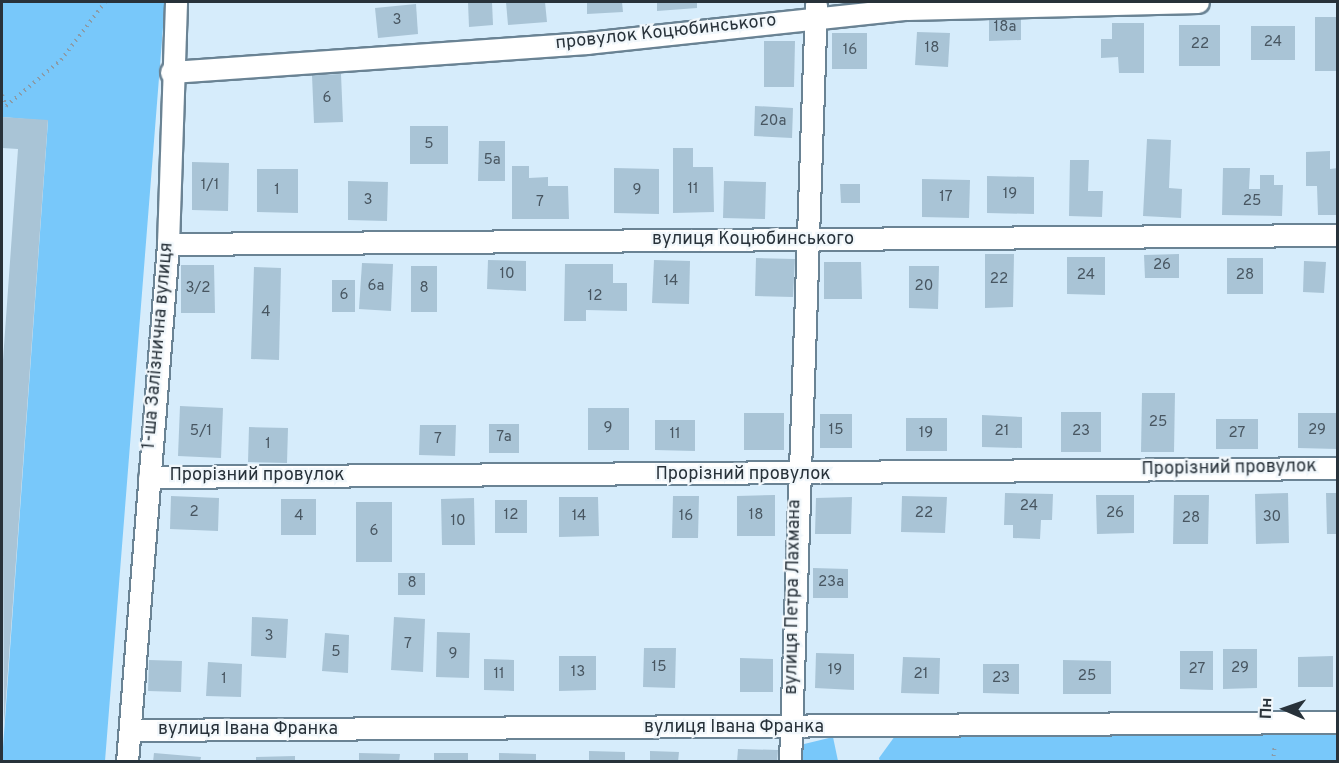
<!DOCTYPE html>
<meta charset="utf-8">
<style>
body{margin:0}
#map{position:relative;width:1339px;height:763px;overflow:hidden;background:#d6ecfb;font-family:Overpass,sans-serif}
div>[style]{position:absolute}
.green>*{inset:0;background:#78c8fa}
.building>*{inset:0;background:#a9c4d6}
.path>*{height:4px;margin-top:-2px;transform-origin:0;background:repeating-linear-gradient(90deg,#8a9ba7 0 1.5px,transparent 0 6px)}
.roads{filter:drop-shadow(2px 0 #6a8394) drop-shadow(-2px 0 #6a8394) drop-shadow(0 2px #6a8394) drop-shadow(0 -2px #6a8394)}
.minor>*{height:21px;margin:-10.5px;padding:0 10.5px;transform-origin:10.5px;border-radius:10.5px;background:#fff}
span{translate:-50% -50%;white-space:nowrap;text-align:center;line-height:1.15;-webkit-text-stroke:4.5px #f1f7fb;paint-order:stroke}
.number-label{font-size:15px;color:#485661}
.number-label span{-webkit-text-stroke-width:0}
.street-label{font-size:18px;color:#28323a}
.frame{position:absolute;inset:0;border:3px solid #28323a;pointer-events:none}
.north{position:absolute;left:1255px;top:679px;width:60px;height:60px;-webkit-text-stroke:4px #f1f7fb;paint-order:stroke;rotate:272deg;font-size:16px;font-weight:700;line-height:24px;text-align:center;color:#28323a}
.north::after{content:'';display:block;margin:auto;width:21px;height:27px;background:#28323a;clip-path:polygon(50% 0,100% 100%,50% 72%,0 100%)}
</style>
<div id="map">
<div class="green">
<div style="clip-path:polygon(2px 2px,165px 2px,105px 761px,2px 761px,48px 121px,2px 117px)"></div>
<div style="clip-path:polygon(1337px 730px,1337px 761px,880px 762px,879px 758px,895px 736px)"></div>
<div style="clip-path:polygon(833px 737px,838px 761px,795px 762px,796px 746px)"></div>
</div>
<div class="building">
<div style="clip-path:polygon(468px 2px,492px 2px,493px 25px,469px 27px)"></div>
<div style="clip-path:polygon(506px 2px,545px 2px,547px 22px,508px 25px)"></div>
<div style="clip-path:polygon(587px 2px,622px 2px,623px 12px,587px 14px)"></div>
<div style="clip-path:polygon(657px 2px,697px 2px,697px 8px,657px 11px)"></div>
<div style="clip-path:polygon(416px 4px,418px 34px,378px 38px,375px 8px)"></div>
<div style="clip-path:polygon(989px 16px,1021px 16px,1021px 40px,989px 41px)"></div>
<div style="clip-path:polygon(1315px 17px,1338px 17px,1338px 71px,1315px 71px)"></div>
<div style="clip-path:polygon(1112px 23px,1144px 23px,1144px 73px,1119px 73px,1118px 57px,1101px 58px,1101px 39px,1112px 39px)"></div>
<div style="clip-path:polygon(1179px 25px,1220px 25px,1220px 66px,1179px 66px)"></div>
<div style="clip-path:polygon(1251px 26px,1295px 26px,1295px 60px,1251px 60px)"></div>
<div style="clip-path:polygon(917px 32px,950px 33px,948px 67px,915px 65px)"></div>
<div style="clip-path:polygon(832px 33px,867px 33px,867px 69px,832px 69px)"></div>
<div style="clip-path:polygon(764px 41px,795px 41px,794px 87px,764px 87px)"></div>
<div style="clip-path:polygon(341px 74px,343px 122px,314px 123px,312px 75px)"></div>
<div style="clip-path:polygon(755px 106px,793px 108px,792px 138px,754px 136px)"></div>
<div style="clip-path:polygon(2px 117px,48px 120px,4px 726px,2px 374px,18px 149px,2px 148px)"></div>
<div style="clip-path:polygon(410px 126px,448px 126px,448px 164px,410px 164px)"></div>
<div style="clip-path:polygon(1147px 139px,1171px 140px,1169px 188px,1182px 189px,1181px 218px,1143px 216px)"></div>
<div style="clip-path:polygon(479px 141px,505px 141px,505px 181px,478px 181px)"></div>
<div style="clip-path:polygon(673px 148px,693px 148px,693px 167px,713px 167px,714px 212px,673px 213px)"></div>
<div style="clip-path:polygon(1330px 151px,1330px 169px,1338px 168px,1338px 215px,1318px 215px,1317px 186px,1306px 186px,1306px 152px)"></div>
<div style="clip-path:polygon(1070px 160px,1089px 160px,1088px 191px,1103px 191px,1102px 217px,1069px 216px)"></div>
<div style="clip-path:polygon(192px 162px,229px 163px,228px 211px,192px 210px)"></div>
<div style="clip-path:polygon(512px 166px,529px 166px,529px 178px,548px 177px,548px 186px,568px 186px,569px 219px,512px 219px)"></div>
<div style="clip-path:polygon(614px 168px,659px 169px,659px 214px,614px 213px)"></div>
<div style="clip-path:polygon(1223px 168px,1250px 168px,1249px 189px,1260px 189px,1260px 175px,1274px 175px,1274px 185px,1283px 185px,1282px 216px,1222px 215px)"></div>
<div style="clip-path:polygon(257px 169px,298px 169px,298px 213px,257px 212px)"></div>
<div style="clip-path:polygon(987px 176px,1034px 177px,1034px 214px,987px 213px)"></div>
<div style="clip-path:polygon(922px 179px,970px 180px,969px 218px,922px 217px)"></div>
<div style="clip-path:polygon(348px 181px,388px 182px,387px 221px,348px 220px)"></div>
<div style="clip-path:polygon(724px 181px,766px 182px,765px 219px,723px 218px)"></div>
<div style="clip-path:polygon(840px 184px,860px 184px,860px 203px,841px 203px)"></div>
<div style="clip-path:polygon(985px 254px,1014px 254px,1013px 307px,985px 308px)"></div>
<div style="clip-path:polygon(1179px 254px,1179px 278px,1145px 278px,1144px 255px)"></div>
<div style="clip-path:polygon(1067px 257px,1105px 257px,1105px 295px,1067px 294px)"></div>
<div style="clip-path:polygon(756px 258px,795px 259px,793px 297px,755px 296px)"></div>
<div style="clip-path:polygon(1227px 258px,1263px 258px,1263px 294px,1227px 294px)"></div>
<div style="clip-path:polygon(488px 260px,526px 261px,526px 291px,487px 289px)"></div>
<div style="clip-path:polygon(654px 260px,690px 261px,689px 304px,652px 303px)"></div>
<div style="clip-path:polygon(1304px 261px,1326px 262px,1324px 293px,1303px 292px)"></div>
<div style="clip-path:polygon(824px 262px,861px 262px,862px 299px,824px 299px)"></div>
<div style="clip-path:polygon(362px 263px,393px 264px,391px 311px,359px 309px)"></div>
<div style="clip-path:polygon(565px 264px,613px 264px,613px 283px,627px 283px,627px 311px,586px 310px,586px 321px,564px 321px)"></div>
<div style="clip-path:polygon(181px 265px,214px 265px,215px 313px,181px 313px)"></div>
<div style="clip-path:polygon(411px 266px,437px 266px,437px 312px,411px 312px)"></div>
<div style="clip-path:polygon(909px 266px,939px 266px,938px 309px,909px 308px)"></div>
<div style="clip-path:polygon(254px 267px,281px 268px,279px 360px,251px 359px)"></div>
<div style="clip-path:polygon(332px 280px,355px 280px,355px 312px,332px 312px)"></div>
<div style="clip-path:polygon(1142px 393px,1175px 393px,1174px 452px,1141px 452px)"></div>
<div style="clip-path:polygon(180px 406px,223px 408px,221px 458px,178px 456px)"></div>
<div style="clip-path:polygon(588px 408px,629px 408px,629px 450px,588px 450px)"></div>
<div style="clip-path:polygon(1061px 412px,1101px 412px,1101px 452px,1061px 452px)"></div>
<div style="clip-path:polygon(744px 413px,784px 413px,784px 450px,744px 450px)"></div>
<div style="clip-path:polygon(1298px 413px,1337px 413px,1337px 449px,1298px 448px)"></div>
<div style="clip-path:polygon(820px 414px,852px 414px,852px 448px,820px 448px)"></div>
<div style="clip-path:polygon(982px 415px,1022px 417px,1022px 448px,982px 447px)"></div>
<div style="clip-path:polygon(906px 418px,947px 418px,947px 451px,906px 451px)"></div>
<div style="clip-path:polygon(1216px 419px,1258px 419px,1258px 449px,1216px 449px)"></div>
<div style="clip-path:polygon(655px 420px,695px 420px,695px 451px,655px 450px)"></div>
<div style="clip-path:polygon(489px 424px,519px 424px,519px 453px,489px 453px)"></div>
<div style="clip-path:polygon(420px 425px,456px 425px,455px 456px,419px 455px)"></div>
<div style="clip-path:polygon(249px 427px,288px 428px,287px 463px,248px 462px)"></div>
<div style="clip-path:polygon(1005px 493px,1053px 494px,1052px 520px,1041px 520px,1040px 539px,1013px 538px,1013px 525px,1004px 525px)"></div>
<div style="clip-path:polygon(1288px 493px,1289px 543px,1256px 544px,1255px 494px)"></div>
<div style="clip-path:polygon(1326px 493px,1338px 493px,1338px 534px,1327px 534px)"></div>
<div style="clip-path:polygon(775px 495px,775px 536px,737px 536px,737px 496px)"></div>
<div style="clip-path:polygon(1096px 495px,1134px 495px,1134px 533px,1097px 534px)"></div>
<div style="clip-path:polygon(1174px 495px,1209px 495px,1208px 544px,1173px 544px)"></div>
<div style="clip-path:polygon(171px 496px,219px 498px,218px 531px,170px 529px)"></div>
<div style="clip-path:polygon(673px 496px,699px 496px,698px 538px,672px 538px)"></div>
<div style="clip-path:polygon(902px 496px,947px 497px,945px 533px,901px 532px)"></div>
<div style="clip-path:polygon(559px 497px,598px 497px,599px 536px,559px 537px)"></div>
<div style="clip-path:polygon(852px 497px,851px 534px,815px 534px,816px 498px)"></div>
<div style="clip-path:polygon(474px 498px,475px 545px,442px 545px,441px 499px)"></div>
<div style="clip-path:polygon(281px 499px,316px 499px,316px 535px,281px 535px)"></div>
<div style="clip-path:polygon(495px 500px,527px 500px,527px 533px,495px 533px)"></div>
<div style="clip-path:polygon(356px 502px,392px 502px,392px 562px,356px 562px)"></div>
<div style="clip-path:polygon(813px 568px,848px 569px,848px 598px,813px 598px)"></div>
<div style="clip-path:polygon(398px 573px,425px 573px,425px 595px,398px 595px)"></div>
<div style="clip-path:polygon(252px 617px,288px 619px,286px 658px,251px 656px)"></div>
<div style="clip-path:polygon(394px 617px,425px 619px,423px 672px,391px 670px)"></div>
<div style="clip-path:polygon(437px 632px,470px 633px,469px 678px,436px 677px)"></div>
<div style="clip-path:polygon(325px 633px,349px 635px,348px 673px,322px 671px)"></div>
<div style="clip-path:polygon(644px 648px,676px 648px,675px 688px,643px 687px)"></div>
<div style="clip-path:polygon(1223px 649px,1257px 649px,1257px 688px,1223px 689px)"></div>
<div style="clip-path:polygon(1180px 651px,1213px 651px,1213px 690px,1180px 689px)"></div>
<div style="clip-path:polygon(816px 653px,854px 654px,854px 690px,815px 688px)"></div>
<div style="clip-path:polygon(559px 656px,596px 656px,596px 690px,559px 691px)"></div>
<div style="clip-path:polygon(1333px 656px,1333px 687px,1298px 687px,1298px 657px)"></div>
<div style="clip-path:polygon(903px 657px,940px 658px,939px 694px,901px 693px)"></div>
<div style="clip-path:polygon(740px 658px,773px 659px,773px 692px,740px 692px)"></div>
<div style="clip-path:polygon(484px 659px,514px 660px,514px 691px,484px 690px)"></div>
<div style="clip-path:polygon(149px 660px,182px 661px,181px 692px,148px 691px)"></div>
<div style="clip-path:polygon(1063px 660px,1111px 661px,1111px 694px,1063px 694px)"></div>
<div style="clip-path:polygon(208px 662px,242px 664px,241px 697px,206px 696px)"></div>
<div style="clip-path:polygon(983px 664px,1019px 664px,1019px 694px,983px 693px)"></div>
<div style="clip-path:polygon(738px 749px,778px 750px,777px 762px,737px 762px)"></div>
<div style="clip-path:polygon(589px 751px,625px 752px,625px 762px,589px 762px)"></div>
<div style="clip-path:polygon(650px 751px,679px 752px,678px 762px,650px 762px)"></div>
<div style="clip-path:polygon(154px 753px,201px 757px,200px 762px,153px 762px)"></div>
<div style="clip-path:polygon(359px 753px,400px 754px,399px 762px,359px 762px)"></div>
<div style="clip-path:polygon(434px 753px,468px 753px,468px 762px,434px 762px)"></div>
<div style="clip-path:polygon(499px 753px,536px 754px,536px 762px,499px 762px)"></div>
<div style="clip-path:polygon(295px 756px,295px 762px,256px 762px,256px 757px)"></div>
</div>
<div class="path">
<div style="left:2px;top:95px;width:12px;rotate:70deg"></div>
<div style="left:6px;top:106px;width:72px;rotate:-39.9deg"></div>
<div style="left:61px;top:60px;width:73px;rotate:-52.8deg"></div>
<div style="left:1273px;top:762px;width:18px;rotate:-84deg"></div>
</div>
<div class="roads">
<div class="minor">
<div style="left:171px;top:72px;width:417px;rotate:-4deg"></div>
<div style="left:587px;top:43px;width:322px;rotate:-6.1deg"></div>
<div style="left:907px;top:9px;width:291px;rotate:-1.4deg"></div>
<div style="left:168px;top:244px;width:1170px;rotate:-0.44deg"></div>
<div style="left:149px;top:477px;width:1189px;rotate:-0.43deg"></div>
<div style="left:130px;top:730px;width:1208px;rotate:-0.38deg"></div>
<div style="left:127px;top:762px;width:520px;rotate:-85.47deg"></div>
<div style="left:168px;top:244px;width:242px;rotate:-88.1deg"></div>
<div style="left:790px;top:762px;width:758px;rotate:-88.04deg"></div>
</div>
</div>
<div class="number-label">
<span style="left:397px;top:21px">3</span>
<span style="left:1005px;top:28px">18а</span>
<span style="left:1273px;top:43px">24</span>
<span style="left:1200px;top:45px">22</span>
<span style="left:932px;top:49px">18</span>
<span style="left:850px;top:51px">16</span>
<span style="left:327px;top:99px">6</span>
<span style="left:773px;top:122px">20а</span>
<span style="left:429px;top:145px">5</span>
<span style="left:492px;top:161px">5а</span>
<span style="left:210px;top:186px">1/1</span>
<span style="left:693px;top:190px">11</span>
<span style="left:277px;top:191px">1</span>
<span style="left:637px;top:191px">9</span>
<span style="left:1010px;top:195px">19</span>
<span style="left:946px;top:198px">17</span>
<span style="left:368px;top:201px">3</span>
<span style="left:1252px;top:202px">25</span>
<span style="left:540px;top:203px">7</span>
<span style="left:1162px;top:266px">26</span>
<span style="left:507px;top:275px">10</span>
<span style="left:1086px;top:276px">24</span>
<span style="left:1245px;top:276px">28</span>
<span style="left:999px;top:280px">22</span>
<span style="left:671px;top:282px">14</span>
<span style="left:376px;top:287px">6а</span>
<span style="left:924px;top:287px">20</span>
<span style="left:198px;top:289px">3/2</span>
<span style="left:424px;top:289px">8</span>
<span style="left:344px;top:296px">6</span>
<span style="left:595px;top:297px">12</span>
<span style="left:266px;top:313px">4</span>
<span style="left:1158px;top:423px">25</span>
<span style="left:608px;top:429px">9</span>
<span style="left:836px;top:431px">15</span>
<span style="left:1317px;top:431px">29</span>
<span style="left:201px;top:432px">5/1</span>
<span style="left:1002px;top:432px">21</span>
<span style="left:1081px;top:432px">23</span>
<span style="left:926px;top:434px">19</span>
<span style="left:1237px;top:434px">27</span>
<span style="left:675px;top:435px">11</span>
<span style="left:504px;top:438px">7а</span>
<span style="left:438px;top:440px">7</span>
<span style="left:268px;top:445px">1</span>
<span style="left:1029px;top:507px">24</span>
<span style="left:194px;top:513px">2</span>
<span style="left:924px;top:514px">22</span>
<span style="left:1115px;top:514px">26</span>
<span style="left:511px;top:516px">12</span>
<span style="left:756px;top:516px">18</span>
<span style="left:299px;top:517px">4</span>
<span style="left:579px;top:517px">14</span>
<span style="left:686px;top:517px">16</span>
<span style="left:1272px;top:518px">30</span>
<span style="left:1191px;top:519px">28</span>
<span style="left:458px;top:522px">10</span>
<span style="left:374px;top:532px">6</span>
<span style="left:831px;top:583px">23а</span>
<span style="left:412px;top:584px">8</span>
<span style="left:269px;top:637px">3</span>
<span style="left:408px;top:645px">7</span>
<span style="left:336px;top:653px">5</span>
<span style="left:453px;top:655px">9</span>
<span style="left:659px;top:668px">15</span>
<span style="left:1240px;top:669px">29</span>
<span style="left:1197px;top:670px">27</span>
<span style="left:835px;top:671px">19</span>
<span style="left:578px;top:673px">13</span>
<span style="left:499px;top:675px">11</span>
<span style="left:921px;top:675px">21</span>
<span style="left:1087px;top:677px">25</span>
<span style="left:1001px;top:679px">23</span>
<span style="left:224px;top:680px">1</span>
</div>
<div class="street-label">
<span style="left:666px;top:33px;rotate:-6deg">провулок Коцюбинського</span>
<span style="left:753px;top:240px">вулиця Коцюбинського</span>
<span style="left:159px;top:346px;rotate:-85deg">1-ша Залізнична вулиця</span>
<span style="left:1229px;top:469px;rotate:-1deg">Прорізний провулок</span>
<span style="left:743px;top:475px">Прорізний провулок</span>
<span style="left:257px;top:476px">Прорізний провулок</span>
<span style="left:794px;top:597px;rotate:-89deg">вулиця Петра Лахмана</span>
<span style="left:734px;top:728px">вулиця Івана Франка</span>
<span style="left:248px;top:730px">вулиця Івана Франка</span>
</div>
<div class="frame"></div>
<div class="north">Пн</div>
</div>
